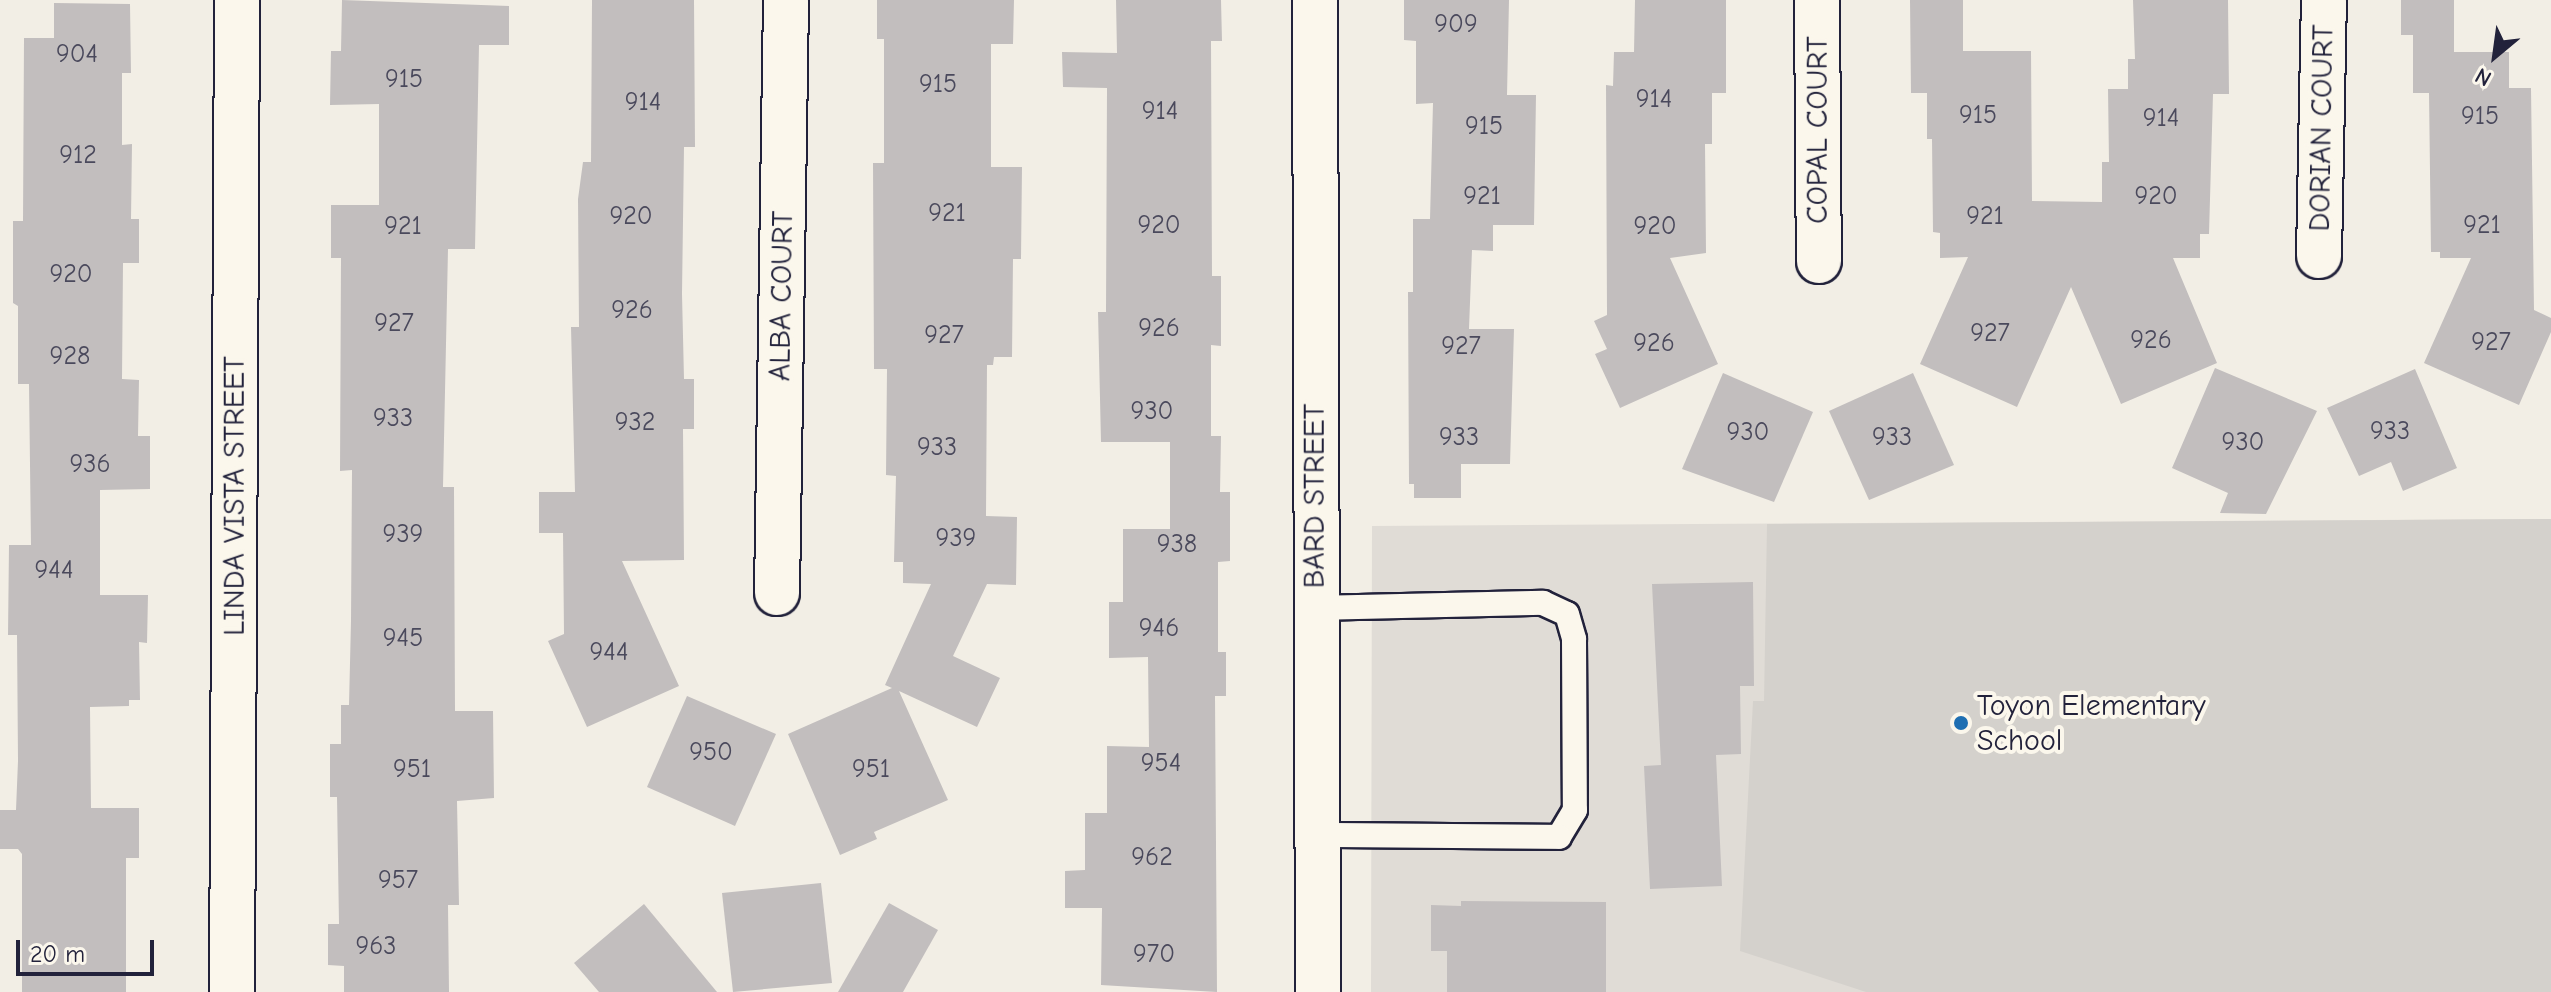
<!DOCTYPE html>
<style>
body{margin:0}
#map{position:relative;width:2551px;height:992px;overflow:hidden;background:#f2eee5;font-family:"Comic Neue",sans-serif}
div>[style]{position:absolute}
.built>*{inset:0;background:#e0dcd6}
.green>*{inset:0;background:#d4d1cc}
.building>*{inset:0;background:#c2bebe}
.roads{filter:drop-shadow(2px 0 #22223b) drop-shadow(-2px 0 #22223b) drop-shadow(0 2px #22223b) drop-shadow(0 -2px #22223b)}
.service>*{height:24px;margin:-12px;padding:0 12px;transform-origin:12px;border-radius:12px;background:#fbf7ec}
.minor>*{height:44px;margin:-22px;padding:0 22px;transform-origin:22px;border-radius:22px;background:#fbf7ec}
.dots>*{width:22px;height:22px;translate:-50% -50%;box-sizing:border-box;border:4px solid #fbf7ec;border-radius:50%}
span{translate:-50% -50%;white-space:nowrap;text-align:center;line-height:1.15;-webkit-text-stroke:8px #fbf7ec;paint-order:stroke}
.number-label{font-size:26px;color:#4a495c}
.number-label span{-webkit-text-stroke-width:0}
.street-label{font-size:30px;color:#22223b}
.poi-label{font-size:30px;color:#22223b}
.left{translate:0 -50%;text-align:left}
.north{position:absolute;left:2455px;top:16px;width:80px;height:80px;-webkit-text-stroke:6px #fbf7ec;paint-order:stroke;rotate:209deg;font-size:22px;font-weight:700;line-height:32px;text-align:center;color:#22223b}
.north::after{content:'';display:block;margin:auto;width:28px;height:36px;background:#22223b;clip-path:polygon(50% 0,100% 100%,50% 72%,0 100%)}
.scale{position:absolute;left:16px;top:940px;width:138px;height:36px;box-sizing:border-box;border:4px solid #22223b;border-top:0;padding-left:10px;font-size:24px;line-height:28px;white-space:nowrap;color:#22223b;-webkit-text-stroke:6px #fbf7ec;paint-order:stroke}
</style>
<div id="map">
<div class="built">
<div style="clip-path:polygon(2551px 519px,2551px 992px,1371px 992px,1372px 526px)"></div>
</div>
<div class="green">
<div style="clip-path:polygon(2551px 519px,2551px 992px,1866px 992px,1740px 951px,1753px 701px,1764px 701px,1767px 524px)"></div>
</div>
<div class="building">
<div style="clip-path:polygon(342px 0,509px 6px,509px 45px,479px 45px,475px 249px,448px 249px,443px 487px,454px 487px,455px 711px,493px 711px,494px 798px,457px 801px,459px 905px,448px 905px,449px 992px,344px 992px,344px 966px,328px 965px,328px 924px,339px 924px,337px 797px,330px 797px,330px 744px,341px 744px,341px 705px,349px 705px,351px 621px,352px 470px,340px 471px,341px 258px,331px 258px,331px 205px,379px 205px,379px 104px,330px 105px,331px 51px,341px 51px)"></div>
<div style="clip-path:polygon(592px 0,694px 0,695px 147px,684px 147px,682px 294px,684px 379px,694px 379px,694px 429px,683px 429px,684px 560px,622px 561px,679px 686px,587px 727px,548px 641px,564px 634px,563px 533px,539px 533px,539px 492px,575px 492px,571px 327px,579px 327px,578px 199px,583px 162px,591px 162px)"></div>
<div style="clip-path:polygon(877px 0,1014px 0,1013px 44px,991px 44px,991px 167px,1022px 167px,1021px 259px,1013px 259px,1012px 357px,994px 357px,993px 365px,987px 365px,986px 516px,1017px 517px,1016px 585px,987px 584px,953px 656px,1000px 678px,977px 727px,899px 691px,948px 800px,874px 832px,877px 839px,840px 855px,788px 734px,892px 688px,885px 685px,931px 584px,903px 583px,903px 562px,894px 562px,896px 476px,886px 475px,887px 369px,874px 369px,873px 163px,884px 163px,884px 39px,877px 39px)"></div>
<div style="clip-path:polygon(1116px 0,1221px 0,1222px 41px,1211px 41px,1212px 276px,1221px 276px,1221px 346px,1211px 345px,1211px 436px,1221px 436px,1220px 492px,1230px 492px,1230px 561px,1218px 562px,1218px 652px,1226px 652px,1226px 696px,1215px 696px,1217px 992px,1101px 985px,1102px 908px,1065px 908px,1065px 871px,1085px 870px,1085px 813px,1107px 813px,1107px 746px,1149px 747px,1148px 657px,1109px 658px,1109px 602px,1123px 602px,1123px 529px,1170px 529px,1170px 442px,1101px 442px,1098px 312px,1106px 312px,1107px 88px,1063px 87px,1062px 52px,1117px 53px)"></div>
<div style="clip-path:polygon(1404px 0,1509px 0,1507px 95px,1536px 95px,1534px 225px,1493px 225px,1493px 251px,1472px 250px,1469px 329px,1514px 329px,1510px 464px,1461px 464px,1461px 498px,1414px 498px,1414px 484px,1409px 484px,1408px 292px,1413px 292px,1413px 219px,1430px 219px,1433px 103px,1416px 104px,1416px 41px,1404px 40px)"></div>
<div style="clip-path:polygon(1635px 0,1726px 0,1726px 93px,1712px 93px,1712px 144px,1705px 144px,1706px 253px,1670px 258px,1718px 364px,1620px 408px,1595px 354px,1607px 349px,1594px 321px,1607px 315px,1606px 85px,1613px 86px,1614px 52px,1634px 52px)"></div>
<div style="clip-path:polygon(1910px 0,1963px 0,1963px 51px,2031px 51px,2032px 201px,2102px 202px,2102px 162px,2109px 162px,2108px 89px,2128px 89px,2128px 59px,2135px 59px,2133px 0,2228px 0,2229px 94px,2213px 94px,2209px 234px,2200px 234px,2200px 258px,2173px 258px,2217px 363px,2121px 404px,2071px 287px,2017px 407px,1920px 364px,1968px 257px,1940px 258px,1940px 233px,1933px 232px,1932px 139px,1927px 139px,1927px 93px,1911px 93px)"></div>
<div style="clip-path:polygon(2401px 0,2454px 0,2454px 52px,2509px 52px,2509px 88px,2531px 88px,2534px 310px,2551px 318px,2551px 332px,2519px 405px,2424px 363px,2471px 258px,2440px 258px,2440px 252px,2431px 252px,2429px 93px,2413px 93px,2413px 35px,2401px 35px)"></div>
<div style="clip-path:polygon(54px 3px,130px 4px,131px 73px,122px 73px,122px 145px,132px 144px,131px 219px,139px 219px,139px 263px,123px 263px,122px 379px,139px 380px,138px 436px,150px 436px,150px 489px,100px 490px,100px 595px,148px 595px,147px 643px,139px 642px,140px 700px,129px 700px,129px 706px,90px 707px,91px 808px,139px 808px,139px 858px,126px 858px,126px 992px,22px 992px,22px 854px,18px 849px,0 849px,0 810px,16px 810px,18px 761px,17px 635px,8px 635px,9px 545px,31px 545px,29px 384px,18px 384px,18px 306px,13px 303px,13px 221px,23px 221px,24px 38px,54px 38px)"></div>
<div style="clip-path:polygon(2215px 368px,2317px 411px,2266px 514px,2220px 513px,2228px 493px,2172px 468px)"></div>
<div style="clip-path:polygon(2415px 369px,2457px 468px,2403px 491px,2391px 462px,2359px 476px,2327px 408px)"></div>
<div style="clip-path:polygon(1723px 373px,1813px 412px,1774px 502px,1682px 469px)"></div>
<div style="clip-path:polygon(1913px 373px,1954px 465px,1869px 500px,1829px 411px)"></div>
<div style="clip-path:polygon(1753px 582px,1754px 686px,1740px 686px,1741px 754px,1716px 755px,1722px 886px,1650px 889px,1644px 766px,1661px 765px,1652px 584px)"></div>
<div style="clip-path:polygon(687px 696px,776px 734px,735px 826px,647px 787px)"></div>
<div style="clip-path:polygon(821px 883px,832px 983px,733px 992px,722px 893px)"></div>
<div style="clip-path:polygon(1461px 901px,1606px 902px,1606px 992px,1447px 992px,1447px 951px,1431px 951px,1431px 905px,1461px 906px)"></div>
<div style="clip-path:polygon(889px 903px,938px 930px,903px 992px,838px 992px)"></div>
<div style="clip-path:polygon(644px 904px,717px 992px,599px 992px,574px 963px)"></div>
</div>
<div class="roads">
<div class="service">
<div style="left:1314px;top:608px;width:229px;rotate:-1.3deg"></div>
<div style="left:1543px;top:603px;width:26px;rotate:25deg"></div>
<div style="left:1567px;top:614px;width:26px;rotate:74deg"></div>
<div style="left:1574px;top:639px;width:171px;rotate:89.7deg"></div>
<div style="left:1575px;top:810px;width:31px;rotate:121deg"></div>
<div style="left:1559px;top:837px;width:243px;rotate:-179.5deg"></div>
</div>
<div class="minor">
<div style="left:1315px;top:0;width:992px;rotate:89.83deg"></div>
<div style="left:1817px;top:0;width:261px;rotate:89.6deg"></div>
<div style="left:2319px;top:256px;width:256px;rotate:-88.9deg"></div>
<div style="left:777px;top:593px;width:593px;rotate:-89.13deg"></div>
<div style="left:232px;top:992px;width:992px;rotate:-89.71deg"></div>
</div>
</div>
<div class="dots">
<div style="left:1961px;top:723px;background:#1f6fb2"></div>
</div>
<div class="number-label">
<span style="left:1456px;top:25px">909</span>
<span style="left:77px;top:55px">904</span>
<span style="left:404px;top:80px">915</span>
<span style="left:938px;top:85px">915</span>
<span style="left:1654px;top:100px">914</span>
<span style="left:643px;top:103px">914</span>
<span style="left:1160px;top:112px">914</span>
<span style="left:1978px;top:116px">915</span>
<span style="left:2480px;top:117px">915</span>
<span style="left:2161px;top:119px">914</span>
<span style="left:1484px;top:127px">915</span>
<span style="left:78px;top:156px">912</span>
<span style="left:1482px;top:197px">921</span>
<span style="left:2156px;top:197px">920</span>
<span style="left:947px;top:214px">921</span>
<span style="left:631px;top:217px">920</span>
<span style="left:1985px;top:217px">921</span>
<span style="left:1159px;top:226px">920</span>
<span style="left:2482px;top:226px">921</span>
<span style="left:403px;top:227px">921</span>
<span style="left:1655px;top:227px">920</span>
<span style="left:71px;top:275px">920</span>
<span style="left:632px;top:311px">926</span>
<span style="left:394px;top:324px">927</span>
<span style="left:1159px;top:329px">926</span>
<span style="left:1990px;top:334px">927</span>
<span style="left:944px;top:336px">927</span>
<span style="left:2151px;top:341px">926</span>
<span style="left:2491px;top:343px">927</span>
<span style="left:1654px;top:344px">926</span>
<span style="left:1461px;top:347px">927</span>
<span style="left:70px;top:357px">928</span>
<span style="left:1152px;top:412px">930</span>
<span style="left:393px;top:419px">933</span>
<span style="left:635px;top:423px">932</span>
<span style="left:2390px;top:432px">933</span>
<span style="left:1748px;top:433px">930</span>
<span style="left:1459px;top:438px">933</span>
<span style="left:1892px;top:438px">933</span>
<span style="left:2243px;top:443px">930</span>
<span style="left:937px;top:448px">933</span>
<span style="left:90px;top:465px">936</span>
<span style="left:403px;top:535px">939</span>
<span style="left:956px;top:539px">939</span>
<span style="left:1177px;top:545px">938</span>
<span style="left:54px;top:571px">944</span>
<span style="left:1159px;top:629px">946</span>
<span style="left:403px;top:639px">945</span>
<span style="left:609px;top:653px">944</span>
<span style="left:711px;top:753px">950</span>
<span style="left:1161px;top:764px">954</span>
<span style="left:412px;top:770px">951</span>
<span style="left:871px;top:770px">951</span>
<span style="left:1152px;top:858px">962</span>
<span style="left:398px;top:881px">957</span>
<span style="left:376px;top:947px">963</span>
<span style="left:1154px;top:955px">970</span>
</div>
<div class="street-label">
<span style="left:2322px;top:128px;rotate:-89deg">DORIAN COURT</span>
<span style="left:1818px;top:130px;rotate:-90deg">COPAL COURT</span>
<span style="left:782px;top:296px;rotate:-89deg">ALBA COURT</span>
<span style="left:235px;top:496px;rotate:-90deg">LINDA VISTA STREET</span>
<span style="left:1315px;top:496px;rotate:-90deg">BARD STREET</span>
</div>
<div class="poi-label">
<span class="left" style="left:1977px;top:723px">Toyon Elementary<br>School</span>
</div>
<div class="north">N</div>
<div class="scale">20 m</div>
</div>
